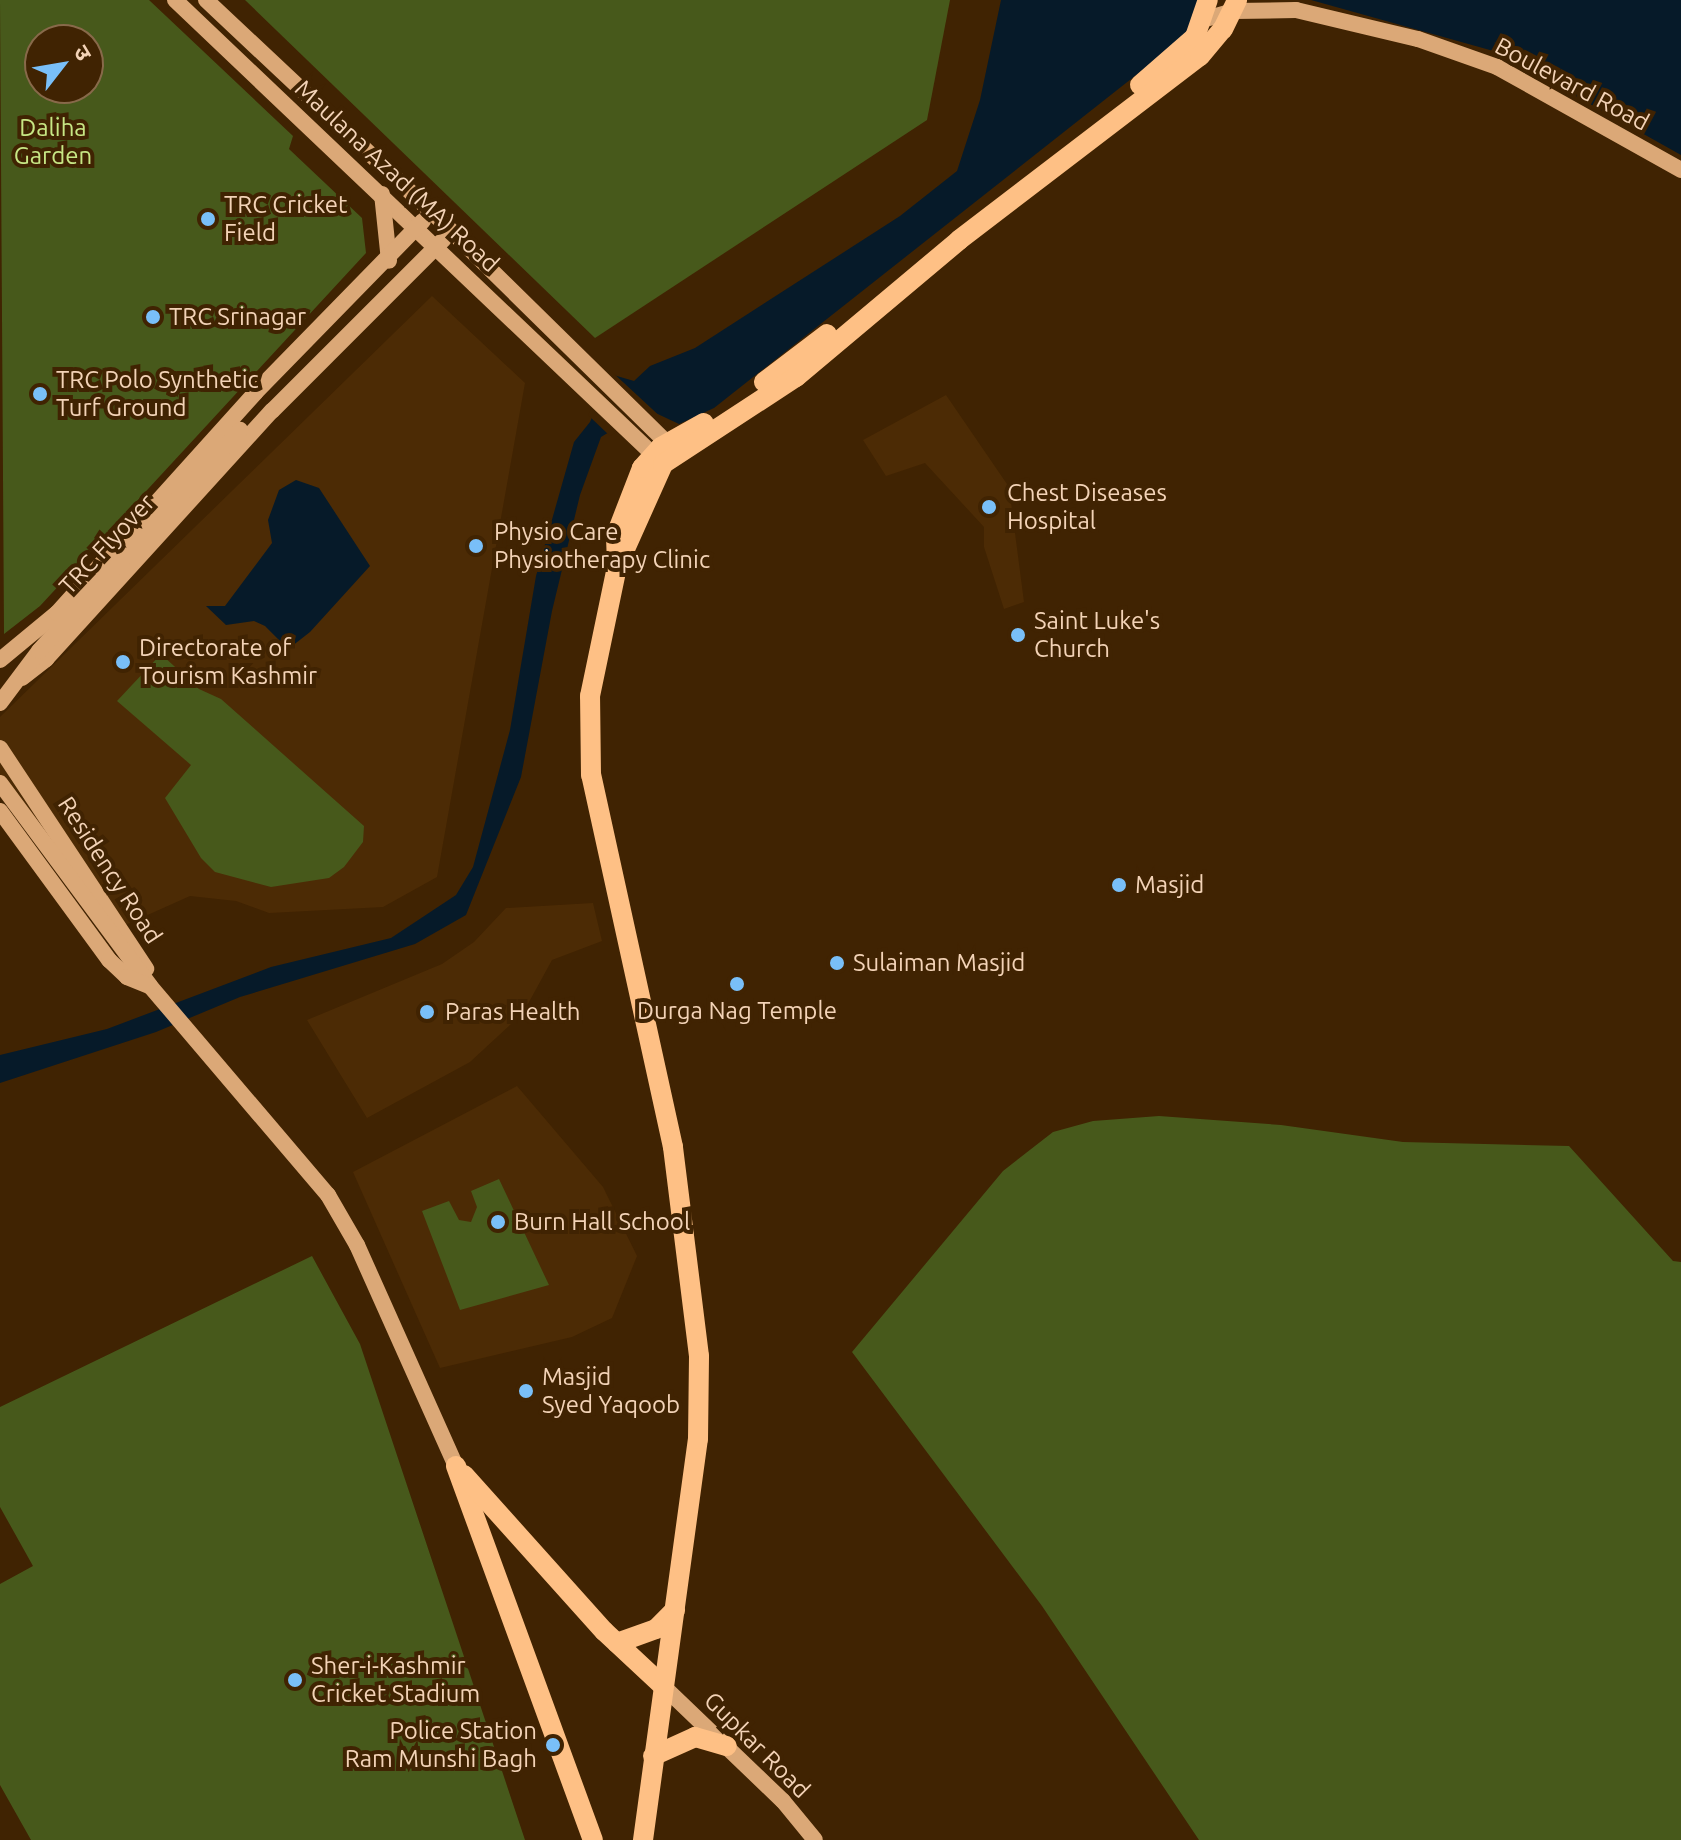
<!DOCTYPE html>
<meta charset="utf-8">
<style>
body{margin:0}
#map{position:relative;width:1681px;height:1840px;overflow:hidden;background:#402302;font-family:Ubuntu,"Noto Sans Devanagari",sans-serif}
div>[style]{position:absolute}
.built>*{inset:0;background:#4c2b05}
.green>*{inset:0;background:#47591b}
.water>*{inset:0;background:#061a29}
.pier>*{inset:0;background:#402302}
.major>*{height:16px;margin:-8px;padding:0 8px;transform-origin:8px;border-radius:8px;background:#dba877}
.highway>*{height:20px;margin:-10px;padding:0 10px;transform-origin:10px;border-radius:10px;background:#fec085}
.major-bridge>*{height:16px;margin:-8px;padding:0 8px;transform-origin:8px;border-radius:8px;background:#dba877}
.dots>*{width:22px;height:22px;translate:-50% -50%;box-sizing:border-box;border:4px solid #402302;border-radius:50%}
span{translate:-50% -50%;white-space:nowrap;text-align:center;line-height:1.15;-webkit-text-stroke:8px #402302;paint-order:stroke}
.street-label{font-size:24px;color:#f3d3b7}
.park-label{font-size:24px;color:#c7e785}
.poi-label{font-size:24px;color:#f3d3b7}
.left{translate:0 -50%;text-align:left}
.right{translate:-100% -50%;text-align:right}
.north{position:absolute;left:24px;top:24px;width:80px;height:80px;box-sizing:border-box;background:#402302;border:2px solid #88694a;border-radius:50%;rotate:59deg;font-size:22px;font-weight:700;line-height:32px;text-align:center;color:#f3d3b7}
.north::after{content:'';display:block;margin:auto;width:28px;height:36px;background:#79bff8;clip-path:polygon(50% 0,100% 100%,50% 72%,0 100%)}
</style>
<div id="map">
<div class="built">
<div style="clip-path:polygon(432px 296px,525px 383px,437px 877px,383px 907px,269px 913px,236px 901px,190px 896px,123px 926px,0 776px,0 717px)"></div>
<div style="clip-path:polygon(946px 395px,1009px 487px,1024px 602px,1004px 609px,984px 547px,984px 527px,925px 463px,886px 476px,863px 440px)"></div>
<div style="clip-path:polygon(593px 903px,602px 941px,552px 960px,523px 1013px,470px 1062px,367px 1118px,307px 1020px,442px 964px,474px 942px,506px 908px)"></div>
<div style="clip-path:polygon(517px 1086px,603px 1187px,637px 1256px,612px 1318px,572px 1337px,440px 1368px,353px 1172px)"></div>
</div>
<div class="green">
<div style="clip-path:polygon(evenodd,0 0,149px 0,293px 136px,289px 149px,362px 218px,366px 253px,40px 606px,4px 634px,0 0,40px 40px,88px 40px,88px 88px,40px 88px,40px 40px)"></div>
<div style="clip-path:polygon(245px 0,950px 0,927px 120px,595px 338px)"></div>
<div style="clip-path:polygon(161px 654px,199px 689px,221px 699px,364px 826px,363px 842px,344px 867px,329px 878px,271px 887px,215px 872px,201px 858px,165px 798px,191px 765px,117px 701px)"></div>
<div style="clip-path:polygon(1159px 1116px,1281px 1125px,1403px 1142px,1569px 1146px,1673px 1261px,1681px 1262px,1681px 1840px,1199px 1840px,1042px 1606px,852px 1352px,1003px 1171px,1053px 1132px,1093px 1121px)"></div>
<div style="clip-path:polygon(499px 1179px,549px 1285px,460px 1310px,422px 1211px,449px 1201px,459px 1220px,471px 1222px,477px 1207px,471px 1191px)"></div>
<div style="clip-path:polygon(312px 1256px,360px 1344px,525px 1840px,31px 1840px,0 1785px,0 1584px,33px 1566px,0 1507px,0 1407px)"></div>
</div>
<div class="water">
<div style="clip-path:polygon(1001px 0,1199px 0,1186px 34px,1164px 53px,714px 408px,679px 424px,647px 409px,601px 437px,580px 495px,552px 611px,521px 777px,466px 915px,415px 944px,240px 997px,156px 1032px,0 1083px,0 1055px,107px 1029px,271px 967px,391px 938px,456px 895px,473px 867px,510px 730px,536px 576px,574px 442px,590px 422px,610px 374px,634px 381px,650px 366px,695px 348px,900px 216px,957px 171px,980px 100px)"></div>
<div style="clip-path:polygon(1311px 0,1681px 0,1681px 155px,1497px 52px)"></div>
<div style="clip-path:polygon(296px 480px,319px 488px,370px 566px,310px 632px,278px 657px,279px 640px,265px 626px,254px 621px,226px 625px,206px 606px,225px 606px,272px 543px,268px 520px,279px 490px)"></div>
</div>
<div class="pier">
<div style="clip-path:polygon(610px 370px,665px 421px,663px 424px,647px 413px,610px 436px,588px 415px)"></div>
</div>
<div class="major">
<div style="left:175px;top:0;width:672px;rotate:43.55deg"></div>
<div style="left:206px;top:0;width:308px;rotate:43.2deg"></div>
<div style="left:431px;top:211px;width:341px;rotate:44.5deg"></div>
<div style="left:1202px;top:20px;width:33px;rotate:-16deg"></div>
<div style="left:1234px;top:11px;width:62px;rotate:-0.9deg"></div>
<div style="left:1296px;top:10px;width:125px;rotate:13.4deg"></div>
<div style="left:1418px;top:39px;width:84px;rotate:19.5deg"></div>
<div style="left:1497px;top:67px;width:211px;rotate:29.2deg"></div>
<div style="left:382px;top:194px;width:67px;rotate:84deg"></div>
<div style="left:0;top:660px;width:74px;rotate:-39.5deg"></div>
<div style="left:57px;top:613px;width:297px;rotate:-48deg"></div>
<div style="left:256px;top:392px;width:239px;rotate:-45.7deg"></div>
<div style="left:22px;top:678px;width:31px;rotate:-38deg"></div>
<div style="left:46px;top:659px;width:336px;rotate:-47.7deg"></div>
<div style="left:272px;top:411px;width:243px;rotate:-45deg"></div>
<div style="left:0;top:748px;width:265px;rotate:56.5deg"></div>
<div style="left:0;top:783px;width:252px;rotate:53.5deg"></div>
<div style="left:150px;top:986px;width:275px;rotate:49.6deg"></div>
<div style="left:328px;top:1195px;width:58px;rotate:59.9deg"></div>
<div style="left:357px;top:1245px;width:242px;rotate:65.9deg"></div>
<div style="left:0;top:811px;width:185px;rotate:53.8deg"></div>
<div style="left:109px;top:960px;width:25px;rotate:43deg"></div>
<div style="left:127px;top:977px;width:24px;rotate:22deg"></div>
<div style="left:663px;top:1686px;width:166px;rotate:43.8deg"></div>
<div style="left:783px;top:1801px;width:50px;rotate:50.6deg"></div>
</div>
<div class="highway">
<div style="left:1140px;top:85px;width:73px;rotate:-41.1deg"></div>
<div style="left:1195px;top:37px;width:39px;rotate:-71deg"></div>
<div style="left:764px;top:382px;width:79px;rotate:-37.3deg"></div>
<div style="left:617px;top:565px;width:30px;rotate:-92deg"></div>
<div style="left:616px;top:535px;width:72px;rotate:-68.8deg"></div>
<div style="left:642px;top:468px;width:28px;rotate:-48deg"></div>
<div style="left:661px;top:447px;width:49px;rotate:-29.2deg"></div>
<div style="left:456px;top:1466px;width:398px;rotate:69.9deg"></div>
<div style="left:464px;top:1475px;width:210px;rotate:48.1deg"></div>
<div style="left:604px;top:1631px;width:81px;rotate:43deg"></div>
<div style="left:617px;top:1643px;width:41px;rotate:-19.7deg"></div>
<div style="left:656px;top:1629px;width:27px;rotate:-45deg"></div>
<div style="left:653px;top:1756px;width:46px;rotate:-24.3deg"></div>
<div style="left:695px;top:1737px;width:33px;rotate:16deg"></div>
<div style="left:643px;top:1840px;width:405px;rotate:-82.2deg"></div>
<div style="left:698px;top:1439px;width:83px;rotate:-89.3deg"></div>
<div style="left:699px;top:1356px;width:211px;rotate:-97.1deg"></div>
<div style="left:673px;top:1147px;width:381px;rotate:-102.4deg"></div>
<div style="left:591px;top:775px;width:79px;rotate:-90.7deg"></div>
<div style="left:590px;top:696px;width:132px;rotate:-78.2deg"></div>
<div style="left:617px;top:567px;width:113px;rotate:-65.9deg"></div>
<div style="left:663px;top:464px;width:159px;rotate:-33.2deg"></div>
<div style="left:796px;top:377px;width:213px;rotate:-40deg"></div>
<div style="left:959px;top:240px;width:303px;rotate:-37.4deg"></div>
<div style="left:1200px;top:56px;width:35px;rotate:-50deg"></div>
<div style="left:1223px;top:29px;width:32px;rotate:-64deg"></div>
</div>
<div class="major-bridge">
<div style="left:0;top:703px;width:65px;rotate:-53.1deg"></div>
<div style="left:39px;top:651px;width:299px;rotate:-47.7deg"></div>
</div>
<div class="dots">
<div style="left:208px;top:219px;background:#79bff8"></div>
<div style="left:153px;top:317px;background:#79bff8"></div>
<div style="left:40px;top:394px;background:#79bff8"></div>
<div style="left:989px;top:507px;background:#79bff8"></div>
<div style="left:476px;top:546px;background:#79bff8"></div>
<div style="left:1018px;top:635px;background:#79bff8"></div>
<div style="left:123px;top:662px;background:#79bff8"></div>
<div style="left:1119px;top:885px;background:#79bff8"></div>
<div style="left:837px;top:963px;background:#79bff8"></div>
<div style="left:737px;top:984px;background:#79bff8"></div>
<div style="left:427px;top:1012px;background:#79bff8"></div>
<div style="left:498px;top:1222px;background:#79bff8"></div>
<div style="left:526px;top:1391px;background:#79bff8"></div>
<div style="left:295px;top:1680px;background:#79bff8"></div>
<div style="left:553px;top:1745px;background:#79bff8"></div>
</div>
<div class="street-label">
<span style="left:1572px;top:84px;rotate:28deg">Boulevard Road</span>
<span style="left:397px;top:176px;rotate:43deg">Maulana Azad (MA) Road</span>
<span style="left:107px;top:544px;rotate:-47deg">TRC Flyover</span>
<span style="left:110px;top:870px;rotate:57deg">Residency Road</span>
<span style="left:757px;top:1745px;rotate:45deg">Gupkar Road</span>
</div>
<div class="park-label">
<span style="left:53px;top:142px">Daliha<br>Garden</span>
</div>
<div class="poi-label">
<span class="left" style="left:224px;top:219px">TRC Cricket<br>Field</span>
<span class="left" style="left:169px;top:317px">TRC Srinagar</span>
<span class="left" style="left:56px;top:394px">TRC Polo Synthetic<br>Turf Ground</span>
<span class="left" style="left:1007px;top:507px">Chest Diseases<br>Hospital</span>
<span class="left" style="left:494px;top:546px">Physio Care<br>Physiotherapy Clinic</span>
<span class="left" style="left:1034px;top:635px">Saint Luke's<br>Church</span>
<span class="left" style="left:139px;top:662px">Directorate of<br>Tourism Kashmir</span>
<span class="left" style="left:1135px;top:885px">Masjid</span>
<span class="left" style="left:853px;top:963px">Sulaiman Masjid</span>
<span style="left:737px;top:1011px">Durga Nag Temple</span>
<span class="left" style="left:445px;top:1012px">Paras Health</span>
<span class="left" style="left:514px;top:1222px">Burn Hall School</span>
<span class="left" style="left:542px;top:1391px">Masjid<br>Syed Yaqoob</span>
<span class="left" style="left:311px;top:1680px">Sher-i-Kashmir<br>Cricket Stadium</span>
<span class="right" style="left:537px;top:1745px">Police Station<br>Ram Munshi Bagh</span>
</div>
<div class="north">उ</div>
</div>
